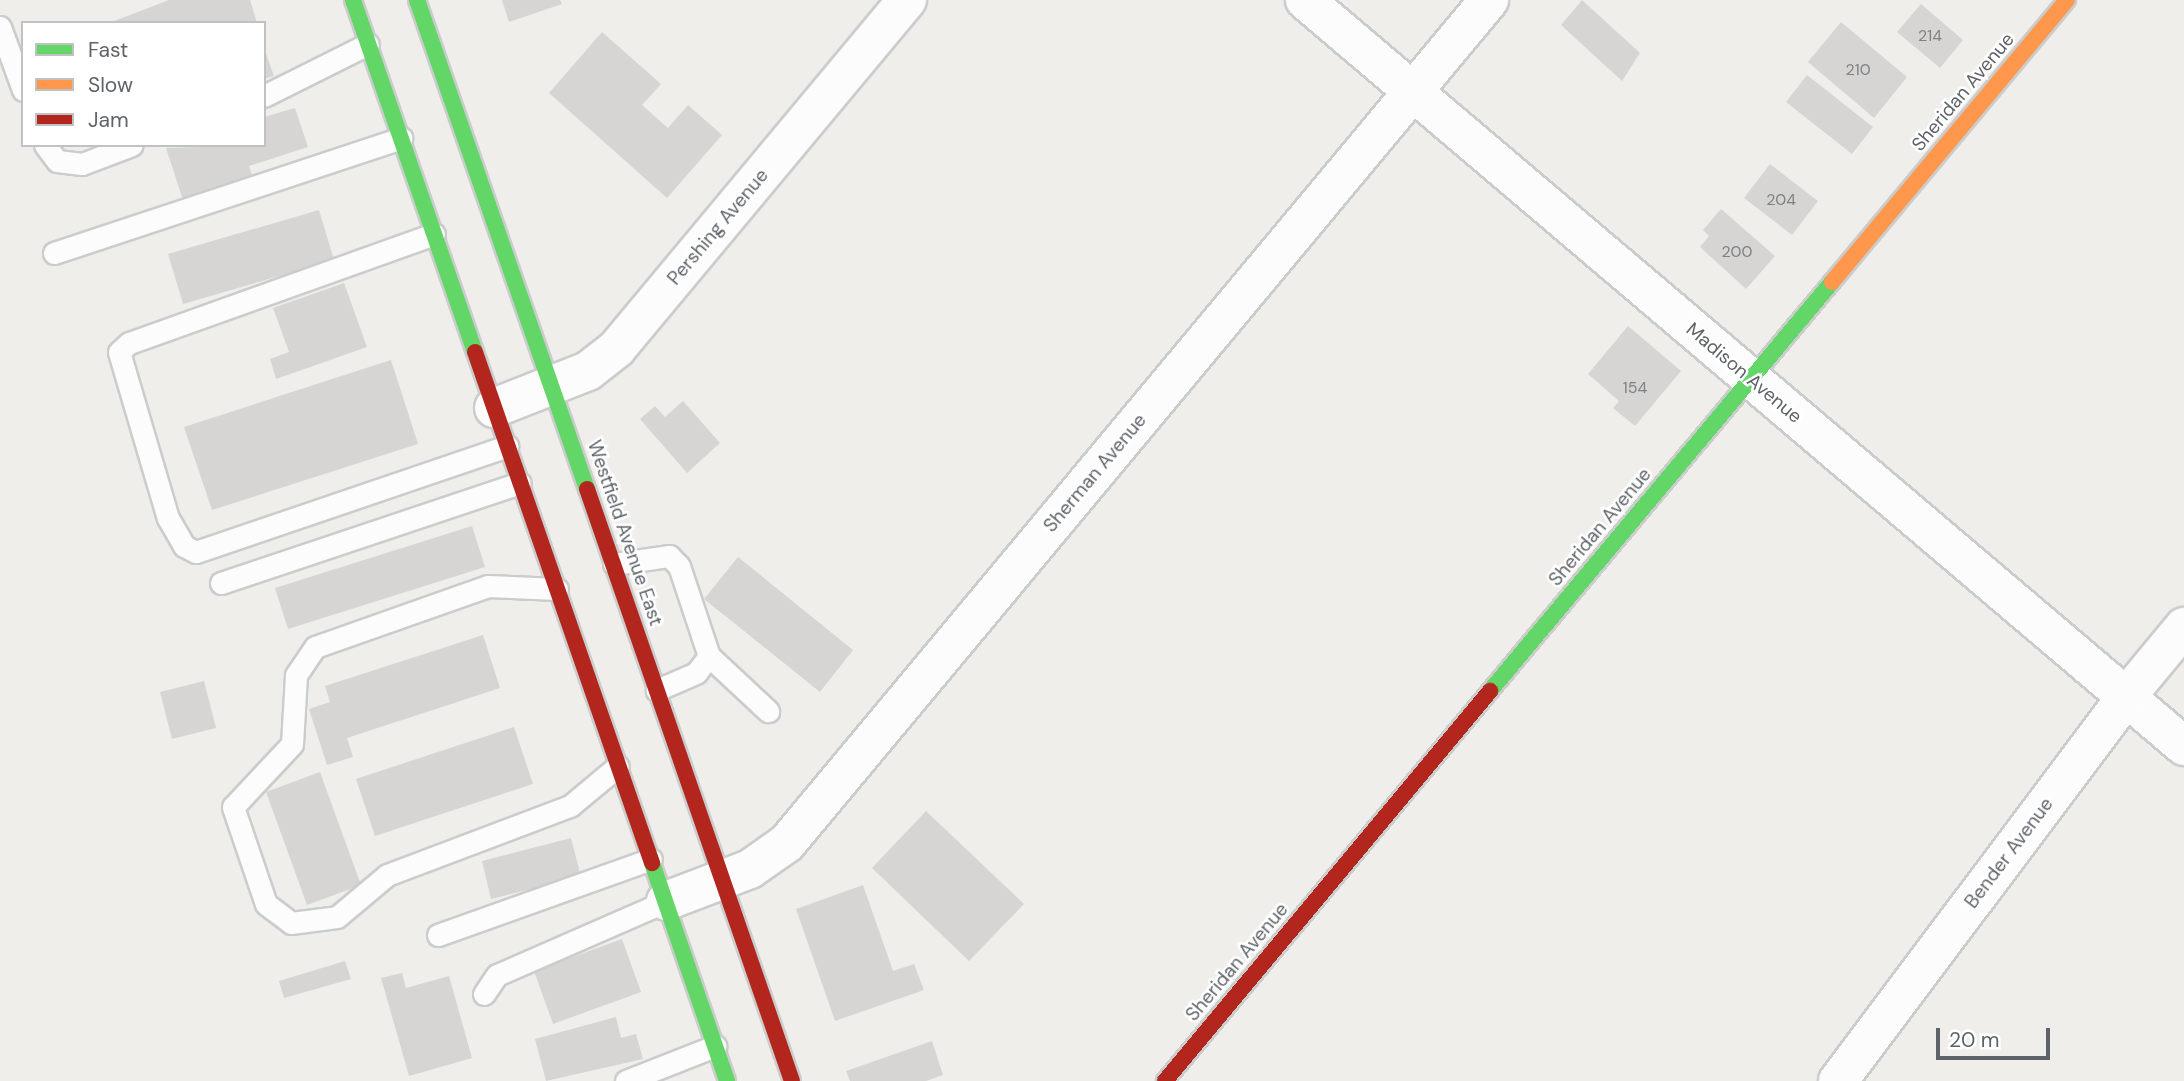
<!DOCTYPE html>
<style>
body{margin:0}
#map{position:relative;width:2184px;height:1081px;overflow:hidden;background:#efeeea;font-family:"DM Sans",sans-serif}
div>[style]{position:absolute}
.building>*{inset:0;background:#d6d5d3}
.roads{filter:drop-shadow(2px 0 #cbcccc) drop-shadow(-2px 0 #cbcccc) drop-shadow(0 2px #cbcccc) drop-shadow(0 -2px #cbcccc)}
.lane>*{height:21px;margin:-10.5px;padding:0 10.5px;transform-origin:10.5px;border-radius:10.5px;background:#fdfcfc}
.street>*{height:38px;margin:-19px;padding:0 19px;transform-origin:19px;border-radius:19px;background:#fdfcfc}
.fast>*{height:16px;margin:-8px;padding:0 8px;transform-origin:8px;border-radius:8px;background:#63d668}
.slow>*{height:16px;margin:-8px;padding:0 8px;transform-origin:8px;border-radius:8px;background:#ff974d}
.jam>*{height:16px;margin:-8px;padding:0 8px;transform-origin:8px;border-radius:8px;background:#b3261e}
span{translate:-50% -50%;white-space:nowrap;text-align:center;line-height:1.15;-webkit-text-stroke:5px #fff;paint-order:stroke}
.number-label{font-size:16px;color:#7e8184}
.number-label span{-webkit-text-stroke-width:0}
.street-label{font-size:19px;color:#5f6368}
.legend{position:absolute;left:21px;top:21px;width:245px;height:126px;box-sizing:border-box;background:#fff;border:2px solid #bfc1c3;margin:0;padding:9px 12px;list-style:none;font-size:21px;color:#5f6368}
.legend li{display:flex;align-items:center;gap:14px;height:35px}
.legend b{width:35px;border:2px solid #bfc1c3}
.scale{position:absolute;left:1936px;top:1028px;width:114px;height:32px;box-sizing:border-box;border:4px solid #5f6368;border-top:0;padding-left:9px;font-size:21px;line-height:24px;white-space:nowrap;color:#5f6368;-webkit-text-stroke:5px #fff;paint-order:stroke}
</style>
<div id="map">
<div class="building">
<div style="clip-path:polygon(169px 0,250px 0,257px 23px,109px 23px)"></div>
<div style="clip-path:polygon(502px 0,560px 0,562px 4px,509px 22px)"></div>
<div style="clip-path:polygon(1582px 0,1640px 53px,1622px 81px,1561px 25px)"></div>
<div style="clip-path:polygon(1921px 4px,1963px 40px,1940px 68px,1897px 32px)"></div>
<div style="clip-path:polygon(1841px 22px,1907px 77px,1874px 118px,1808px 62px)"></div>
<div style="clip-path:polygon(602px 32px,661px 84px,642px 105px,668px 128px,688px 105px,722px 135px,667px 198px,549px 93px)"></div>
<div style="clip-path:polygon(264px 48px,274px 76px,264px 79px)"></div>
<div style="clip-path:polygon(1807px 75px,1873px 127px,1852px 154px,1786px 102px)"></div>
<div style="clip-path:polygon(295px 108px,308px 147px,249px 166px,253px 178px,183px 200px,166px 148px,264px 145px,264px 117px)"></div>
<div style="clip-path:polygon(1770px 164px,1818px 201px,1792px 235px,1744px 198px)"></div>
<div style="clip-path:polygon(1721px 209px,1775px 256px,1746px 289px,1700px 247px,1709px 236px,1703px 230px)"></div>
<div style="clip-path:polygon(319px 210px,334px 260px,183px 304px,168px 254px)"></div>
<div style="clip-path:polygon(344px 283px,367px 347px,276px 379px,270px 359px,289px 352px,273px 308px)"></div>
<div style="clip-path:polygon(1628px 326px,1681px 371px,1635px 426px,1613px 408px,1619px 401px,1588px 374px)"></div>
<div style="clip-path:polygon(391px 360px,418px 444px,212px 510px,184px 427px)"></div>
<div style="clip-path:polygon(683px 401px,720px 443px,687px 473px,640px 419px,655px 406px,665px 417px)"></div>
<div style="clip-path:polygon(472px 526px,485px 567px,288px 629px,275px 588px)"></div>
<div style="clip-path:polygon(738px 557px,853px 650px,820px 692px,704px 599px)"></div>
<div style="clip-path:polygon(483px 635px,500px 688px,347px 738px,353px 757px,327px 765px,309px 709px,330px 702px,325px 686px)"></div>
<div style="clip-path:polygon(204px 681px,216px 728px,172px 739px,160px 692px)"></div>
<div style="clip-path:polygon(514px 727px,533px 784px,375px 836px,356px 779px)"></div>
<div style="clip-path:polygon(320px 772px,361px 885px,307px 905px,266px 792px)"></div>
<div style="clip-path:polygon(926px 811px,1024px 904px,969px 961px,872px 868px)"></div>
<div style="clip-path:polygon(571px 838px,581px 877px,491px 899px,482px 861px)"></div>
<div style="clip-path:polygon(863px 885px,893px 971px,914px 964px,924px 990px,835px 1021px,796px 909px)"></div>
<div style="clip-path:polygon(622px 939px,641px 992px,553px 1024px,534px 971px)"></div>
<div style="clip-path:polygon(345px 961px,351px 979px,284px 998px,279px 981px)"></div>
<div style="clip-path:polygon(402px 973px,406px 988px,449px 976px,472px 1058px,409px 1076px,381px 978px)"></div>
<div style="clip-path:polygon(616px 1017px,621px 1038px,636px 1034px,643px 1059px,546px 1081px,535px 1039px)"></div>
<div style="clip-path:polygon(932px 1041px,943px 1075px,926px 1081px,850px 1081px,846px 1071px)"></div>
</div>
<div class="roads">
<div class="lane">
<div style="left:0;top:27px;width:67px;rotate:69.9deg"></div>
<div style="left:264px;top:96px;width:116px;rotate:-26.6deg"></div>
<div style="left:45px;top:145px;width:20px;rotate:53deg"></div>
<div style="left:57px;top:161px;width:25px;rotate:7deg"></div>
<div style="left:82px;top:164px;width:53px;rotate:-20.8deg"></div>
<div style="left:434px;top:234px;width:324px;rotate:160.3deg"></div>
<div style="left:129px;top:343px;width:13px;rotate:138deg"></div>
<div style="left:119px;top:352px;width:173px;rotate:73.6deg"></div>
<div style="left:168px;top:518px;width:32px;rotate:60deg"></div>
<div style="left:184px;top:546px;width:13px;rotate:27deg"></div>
<div style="left:196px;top:552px;width:329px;rotate:-18.8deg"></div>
<div style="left:54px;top:253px;width:366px;rotate:-18.3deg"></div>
<div style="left:614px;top:564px;width:56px;rotate:-8.3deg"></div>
<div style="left:669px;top:556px;width:14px;rotate:45deg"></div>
<div style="left:679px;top:566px;width:95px;rotate:71.6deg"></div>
<div style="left:709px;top:656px;width:21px;rotate:127deg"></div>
<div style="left:696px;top:673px;width:43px;rotate:156.4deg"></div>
<div style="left:221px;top:583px;width:315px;rotate:-18.5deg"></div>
<div style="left:557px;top:589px;width:69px;rotate:-177.5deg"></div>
<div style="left:488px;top:586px;width:183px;rotate:160.6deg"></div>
<div style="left:315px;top:647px;width:34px;rotate:124deg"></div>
<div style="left:296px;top:675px;width:69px;rotate:93.3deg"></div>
<div style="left:292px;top:744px;width:86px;rotate:133.1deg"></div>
<div style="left:233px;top:807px;width:102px;rotate:71.2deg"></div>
<div style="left:266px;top:904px;width:31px;rotate:37deg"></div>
<div style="left:291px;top:923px;width:46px;rotate:-7.4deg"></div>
<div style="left:337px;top:917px;width:65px;rotate:-40deg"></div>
<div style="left:387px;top:875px;width:196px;rotate:-20.7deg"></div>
<div style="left:570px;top:806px;width:62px;rotate:-39.8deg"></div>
<div style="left:709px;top:656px;width:81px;rotate:43deg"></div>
<div style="left:438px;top:935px;width:226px;rotate:-19.6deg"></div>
<div style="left:484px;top:994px;width:23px;rotate:-56deg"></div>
<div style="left:497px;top:975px;width:184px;rotate:-23.6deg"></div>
<div style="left:626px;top:1081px;width:96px;rotate:-21.5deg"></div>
</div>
<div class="street">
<div style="left:1305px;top:0;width:1153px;rotate:40.32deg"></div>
<div style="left:494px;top:408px;width:101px;rotate:-21.5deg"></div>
<div style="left:588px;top:371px;width:37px;rotate:-38deg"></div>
<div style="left:617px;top:348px;width:453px;rotate:-50.2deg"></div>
<div style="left:666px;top:901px;width:90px;rotate:-20.9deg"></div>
<div style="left:750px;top:869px;width:45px;rotate:-35.1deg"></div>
<div style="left:787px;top:843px;width:1097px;rotate:-50.21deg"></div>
<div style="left:1838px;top:1081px;width:480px;rotate:-53.1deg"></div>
<div style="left:2126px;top:697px;width:91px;rotate:-50.4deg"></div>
</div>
<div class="fast">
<div style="left:353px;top:0;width:373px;rotate:70.9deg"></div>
<div style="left:417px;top:0;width:518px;rotate:70.83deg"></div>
<div style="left:1490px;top:691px;width:533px;rotate:-50.1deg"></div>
<div style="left:652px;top:863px;width:231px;rotate:71deg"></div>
</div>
<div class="slow">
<div style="left:1832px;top:282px;width:367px;rotate:-50.2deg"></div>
</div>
<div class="jam">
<div style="left:475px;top:352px;width:541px;rotate:70.89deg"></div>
<div style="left:587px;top:489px;width:626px;rotate:70.9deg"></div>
<div style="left:1165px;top:1081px;width:508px;rotate:-50.19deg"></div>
</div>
</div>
<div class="number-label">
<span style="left:1930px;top:36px">214</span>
<span style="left:1858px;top:70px">210</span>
<span style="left:1781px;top:200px">204</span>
<span style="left:1737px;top:252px">200</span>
<span style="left:1635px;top:388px">154</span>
</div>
<div class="street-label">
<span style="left:1963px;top:92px;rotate:-50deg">Sheridan Avenue</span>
<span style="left:718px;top:227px;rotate:-50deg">Pershing Avenue</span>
<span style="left:1744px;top:373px;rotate:40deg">Madison Avenue</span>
<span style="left:1095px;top:473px;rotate:-50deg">Sherman Avenue</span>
<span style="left:1600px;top:527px;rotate:-50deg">Sheridan Avenue</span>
<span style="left:625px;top:533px;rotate:71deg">Westfield Avenue East</span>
<span style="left:2009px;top:853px;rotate:-53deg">Bender Avenue</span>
<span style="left:1237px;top:962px;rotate:-50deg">Sheridan Avenue</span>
</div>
<ul class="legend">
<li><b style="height:9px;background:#63d668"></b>Fast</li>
<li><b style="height:9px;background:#ff974d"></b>Slow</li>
<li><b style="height:9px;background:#b3261e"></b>Jam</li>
</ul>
<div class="scale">20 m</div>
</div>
